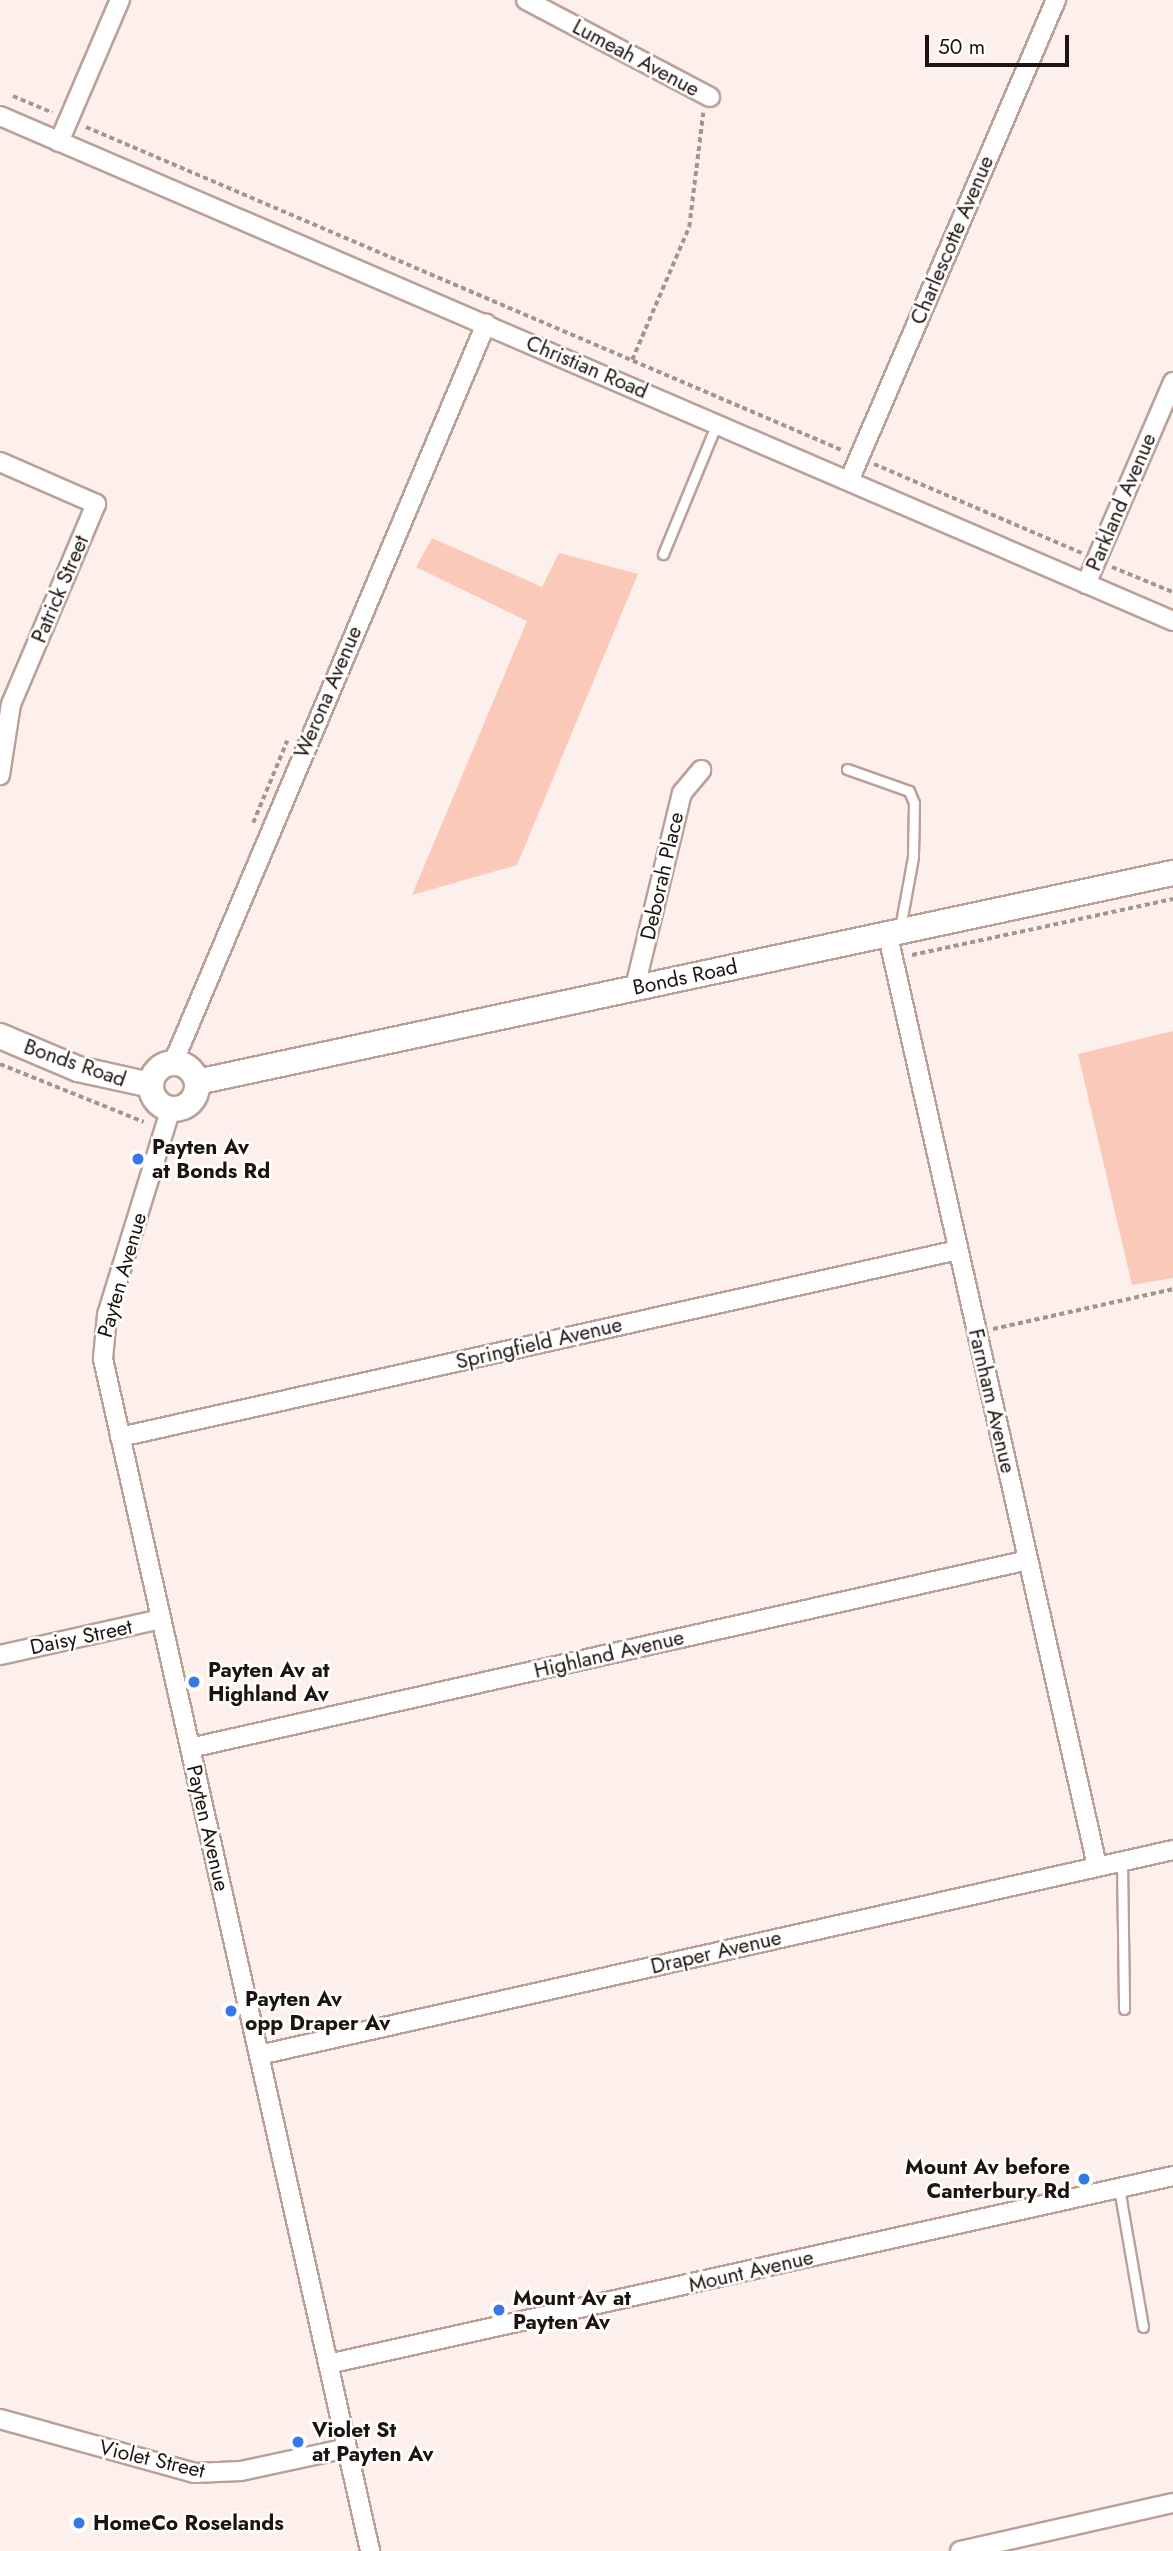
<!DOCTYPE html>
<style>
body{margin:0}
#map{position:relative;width:1173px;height:2551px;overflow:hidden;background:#fcefec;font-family:Jost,sans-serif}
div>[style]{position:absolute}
.green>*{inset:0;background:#fbc9b9}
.path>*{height:3.5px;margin-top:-1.75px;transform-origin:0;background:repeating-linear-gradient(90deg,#a19592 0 5px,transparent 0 8.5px)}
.roads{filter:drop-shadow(2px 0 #bca097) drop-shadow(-2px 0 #bca097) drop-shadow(0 2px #bca097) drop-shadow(0 -2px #bca097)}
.lane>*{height:9px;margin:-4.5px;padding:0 4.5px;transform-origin:4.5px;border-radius:4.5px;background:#fff}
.street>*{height:18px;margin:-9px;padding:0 9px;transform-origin:9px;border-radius:9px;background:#fff}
.secondary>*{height:24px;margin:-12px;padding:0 12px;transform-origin:12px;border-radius:12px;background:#fff}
.secondary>.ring{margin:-12px;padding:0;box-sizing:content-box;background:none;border:24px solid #fff;border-radius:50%}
.dots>*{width:19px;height:19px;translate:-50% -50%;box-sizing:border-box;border:4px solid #fff;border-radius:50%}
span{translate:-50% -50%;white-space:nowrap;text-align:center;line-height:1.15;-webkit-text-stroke:5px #fff;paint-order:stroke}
.street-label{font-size:21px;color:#1d1310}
.poi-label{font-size:21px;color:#1d1310;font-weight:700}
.left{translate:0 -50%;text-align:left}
.right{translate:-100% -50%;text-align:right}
.scale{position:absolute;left:925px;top:35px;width:144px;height:32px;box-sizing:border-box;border:4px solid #1d1310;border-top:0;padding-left:9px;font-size:21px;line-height:24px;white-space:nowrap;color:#1d1310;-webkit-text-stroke:5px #fff;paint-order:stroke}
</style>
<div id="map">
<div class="green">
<div style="clip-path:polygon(432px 538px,542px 587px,559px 553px,638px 574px,517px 865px,412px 895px,527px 621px,416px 567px)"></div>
<div style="clip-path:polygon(1173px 1031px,1173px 1278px,1132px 1285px,1078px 1054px)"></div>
</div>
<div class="path">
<div style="left:13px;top:96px;width:43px;rotate:23deg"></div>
<div style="left:86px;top:127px;width:824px;rotate:23.14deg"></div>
<div style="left:632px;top:360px;width:145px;rotate:-66.8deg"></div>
<div style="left:689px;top:227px;width:115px;rotate:-83deg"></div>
<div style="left:874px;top:464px;width:226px;rotate:23.2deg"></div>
<div style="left:1112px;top:567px;width:66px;rotate:22.3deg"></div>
<div style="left:253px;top:823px;width:89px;rotate:-67.5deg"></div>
<div style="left:912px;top:955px;width:267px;rotate:-12.1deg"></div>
<div style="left:0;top:1064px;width:155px;rotate:21.9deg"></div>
<div style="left:993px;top:1329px;width:184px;rotate:-12.5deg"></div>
</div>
<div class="roads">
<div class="lane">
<div style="left:663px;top:554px;width:142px;rotate:-67.6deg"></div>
<div style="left:847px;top:769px;width:66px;rotate:19.5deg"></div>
<div style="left:909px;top:791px;width:13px;rotate:67deg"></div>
<div style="left:914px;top:803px;width:54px;rotate:91.1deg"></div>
<div style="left:913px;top:857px;width:72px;rotate:100.4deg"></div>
<div style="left:1122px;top:1861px;width:148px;rotate:89.2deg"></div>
<div style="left:1119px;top:2188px;width:141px;rotate:80.2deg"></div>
</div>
<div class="street">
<div style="left:526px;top:0;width:208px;rotate:27.8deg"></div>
<div style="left:0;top:116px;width:1277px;rotate:23.29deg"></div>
<div style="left:59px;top:142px;width:155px;rotate:-66.8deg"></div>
<div style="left:0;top:462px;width:105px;rotate:23.6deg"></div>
<div style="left:96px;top:504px;width:217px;rotate:113deg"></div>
<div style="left:11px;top:704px;width:72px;rotate:98.8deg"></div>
<div style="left:849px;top:481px;width:524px;rotate:-66.72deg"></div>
<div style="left:1086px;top:584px;width:220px;rotate:-66.7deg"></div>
<div style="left:888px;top:936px;width:953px;rotate:77.33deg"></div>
<div style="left:635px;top:987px;width:200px;rotate:-76.4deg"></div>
<div style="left:682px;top:793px;width:30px;rotate:-50deg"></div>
<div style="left:173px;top:1063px;width:803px;rotate:-67.05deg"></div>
<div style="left:171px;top:1108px;width:217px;rotate:107.2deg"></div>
<div style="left:107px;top:1315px;width:44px;rotate:95.2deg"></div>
<div style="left:103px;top:1359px;width:1222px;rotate:77.37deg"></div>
<div style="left:120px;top:1437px;width:859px;rotate:-12.58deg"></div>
<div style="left:0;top:1655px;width:165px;rotate:-12.6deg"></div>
<div style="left:190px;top:1748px;width:859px;rotate:-12.64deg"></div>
<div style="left:259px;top:2055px;width:937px;rotate:-12.64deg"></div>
<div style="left:328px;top:2364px;width:866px;rotate:-12.54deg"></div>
<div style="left:0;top:2419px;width:202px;rotate:15.5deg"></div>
<div style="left:195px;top:2473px;width:46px;rotate:-2.5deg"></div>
<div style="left:241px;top:2471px;width:108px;rotate:-12.2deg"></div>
<div style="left:960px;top:2551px;width:218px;rotate:-12.7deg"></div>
</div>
<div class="secondary">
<div style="left:0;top:1036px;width:85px;rotate:22.9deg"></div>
<div style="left:78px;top:1069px;width:75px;rotate:12.4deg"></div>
<div class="ring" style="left:151px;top:1063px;width:22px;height:22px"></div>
<div style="left:197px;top:1082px;width:998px;rotate:-12.09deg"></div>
</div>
</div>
<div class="dots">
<div style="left:138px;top:1159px;background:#3678e6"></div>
<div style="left:194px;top:1682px;background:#3678e6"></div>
<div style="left:231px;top:2011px;background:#3678e6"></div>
<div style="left:1084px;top:2179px;background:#3678e6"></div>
<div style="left:499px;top:2310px;background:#3678e6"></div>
<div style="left:298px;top:2442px;background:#3678e6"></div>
<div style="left:79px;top:2523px;background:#3678e6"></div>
</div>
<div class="street-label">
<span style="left:636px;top:58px;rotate:28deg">Lumeah Avenue</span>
<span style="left:952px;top:240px;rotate:-67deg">Charlescotte Avenue</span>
<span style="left:587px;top:367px;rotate:23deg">Christian Road</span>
<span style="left:1121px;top:502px;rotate:-67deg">Parkland Avenue</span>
<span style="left:60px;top:589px;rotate:-67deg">Patrick Street</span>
<span style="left:328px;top:692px;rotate:-67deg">Werona Avenue</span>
<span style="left:662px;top:876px;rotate:-77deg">Deborah Place</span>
<span style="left:685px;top:977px;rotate:-12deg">Bonds Road</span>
<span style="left:75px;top:1063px;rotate:19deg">Bonds Road</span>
<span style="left:122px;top:1275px;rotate:-74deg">Payten Avenue</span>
<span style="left:539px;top:1343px;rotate:-13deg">Springfield Avenue</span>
<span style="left:992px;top:1401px;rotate:77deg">Farnham Avenue</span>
<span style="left:81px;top:1637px;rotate:-12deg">Daisy Street</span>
<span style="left:609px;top:1654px;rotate:-13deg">Highland Avenue</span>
<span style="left:208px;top:1828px;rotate:77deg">Payten Avenue</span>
<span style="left:716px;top:1952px;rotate:-13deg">Draper Avenue</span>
<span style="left:751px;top:2271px;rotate:-13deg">Mount Avenue</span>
<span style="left:152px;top:2459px;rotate:13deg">Violet Street</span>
</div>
<div class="poi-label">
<span class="left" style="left:152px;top:1159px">Payten Av<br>at Bonds Rd</span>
<span class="left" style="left:208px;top:1682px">Payten Av at<br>Highland Av</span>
<span class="left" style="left:245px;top:2011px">Payten Av<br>opp Draper Av</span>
<span class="right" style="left:1070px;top:2179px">Mount Av before<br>Canterbury Rd</span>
<span class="left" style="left:513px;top:2310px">Mount Av at<br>Payten Av</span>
<span class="left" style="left:312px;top:2442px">Violet St<br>at Payten Av</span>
<span class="left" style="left:93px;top:2523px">HomeCo Roselands</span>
</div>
<div class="scale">50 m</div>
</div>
